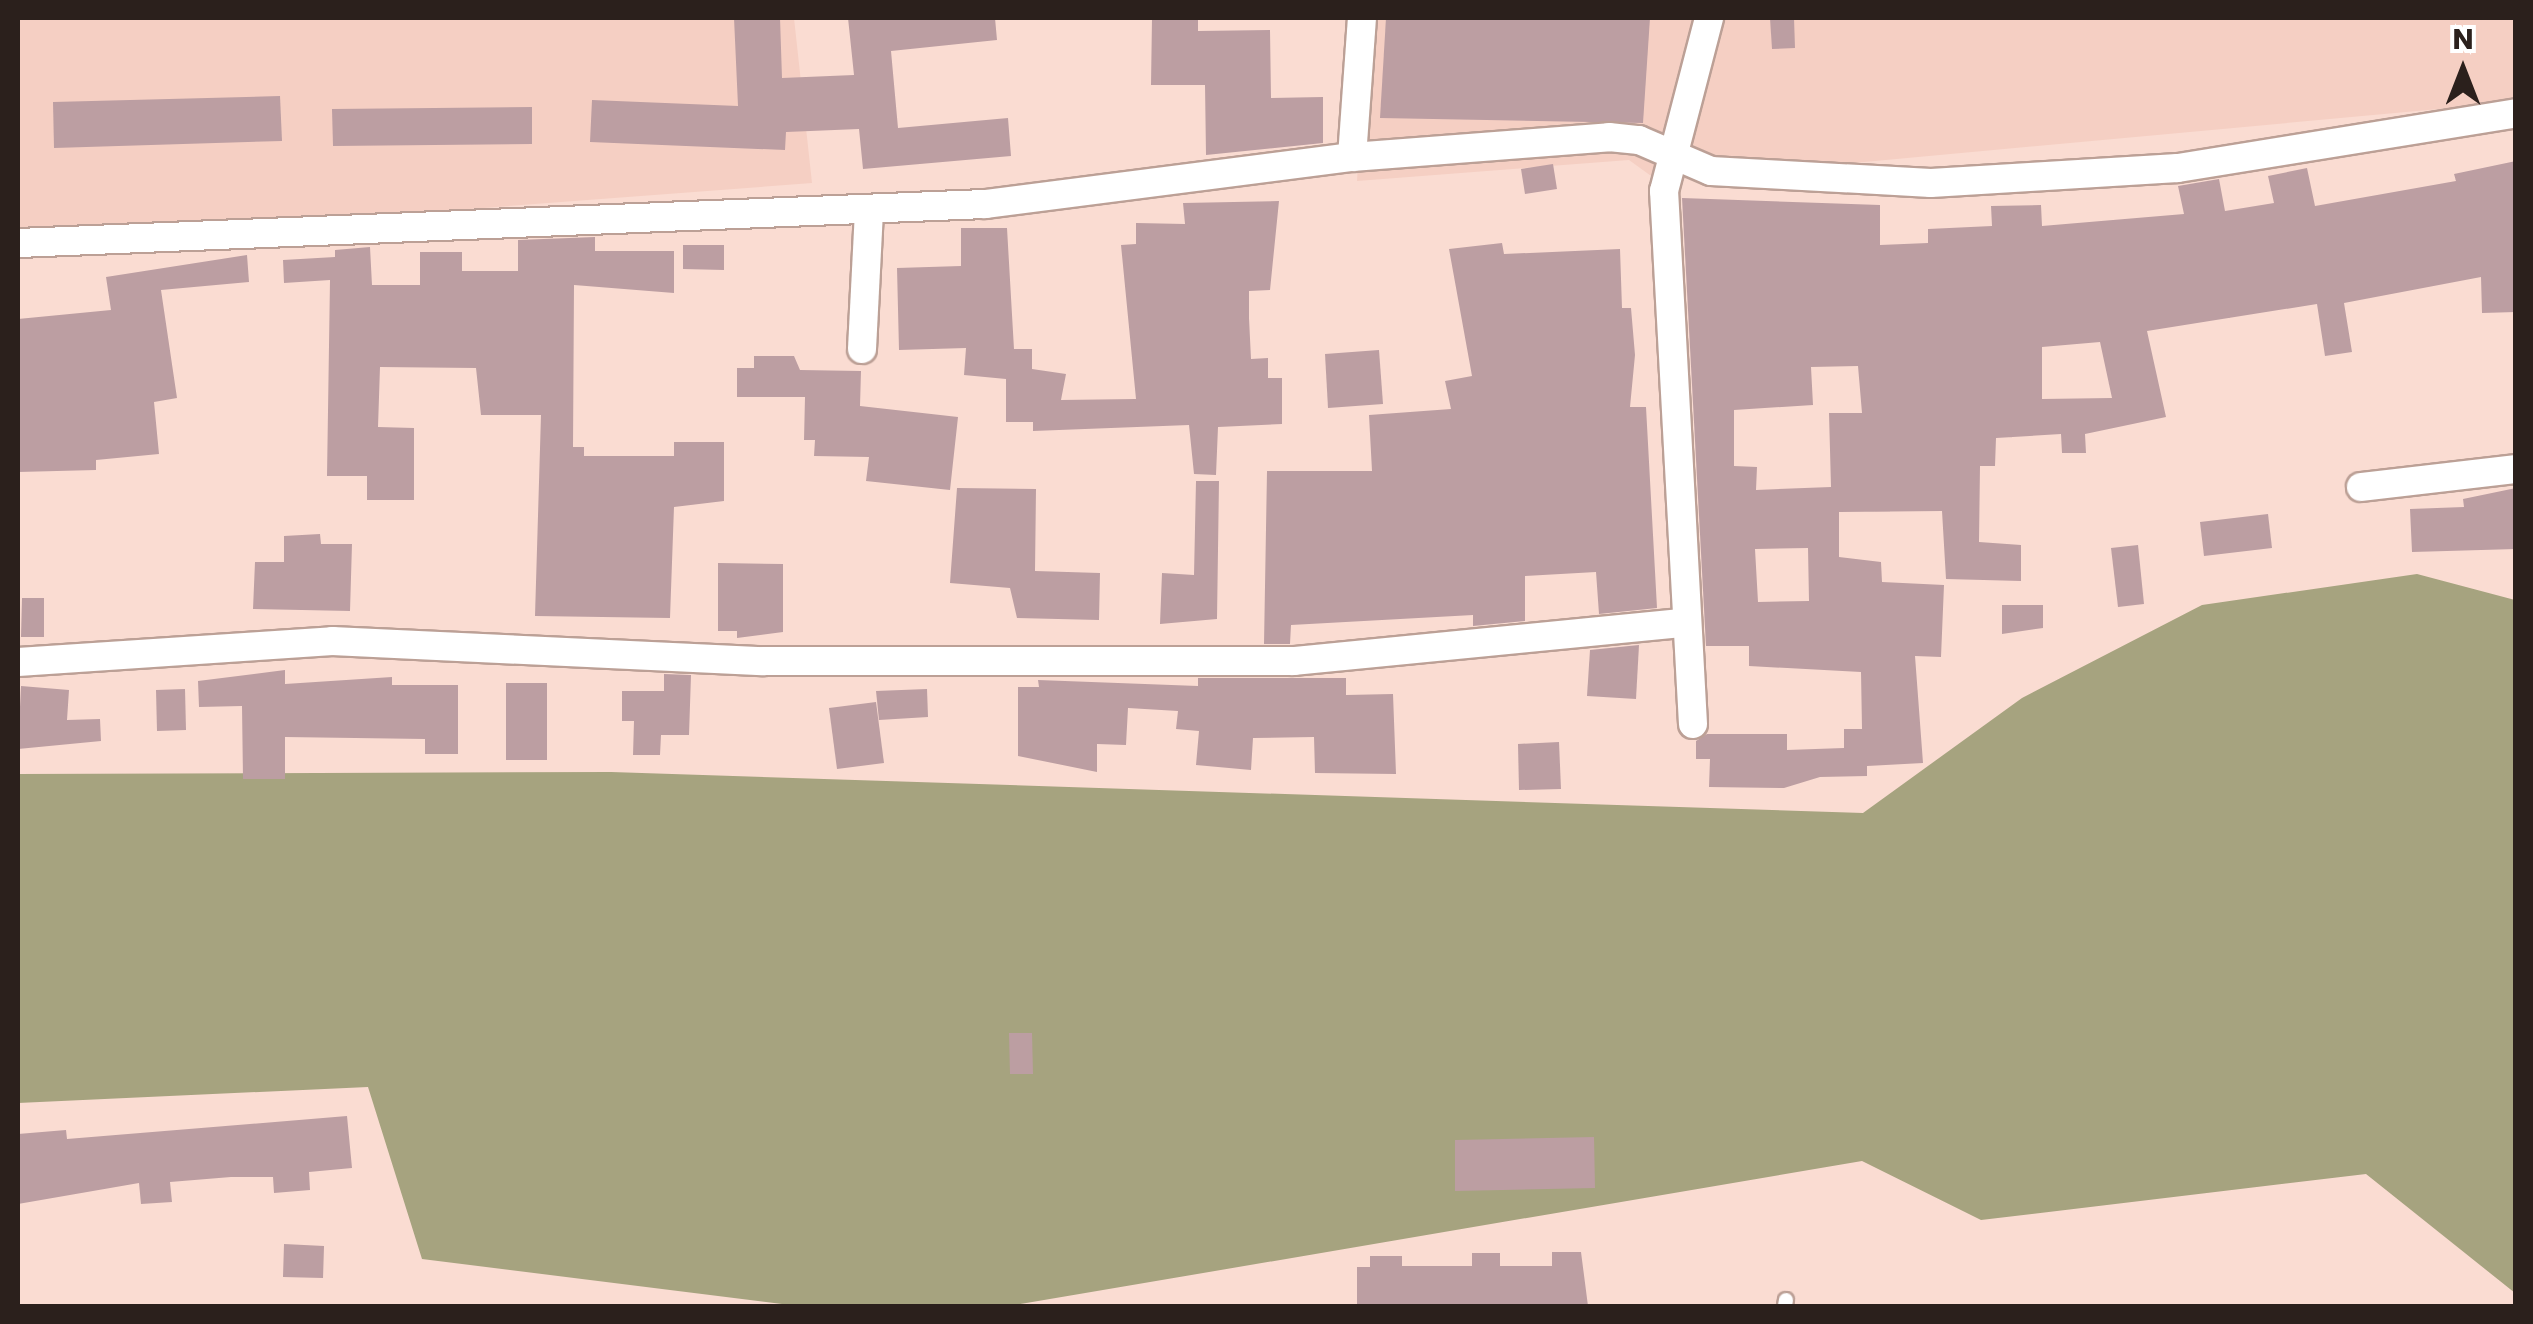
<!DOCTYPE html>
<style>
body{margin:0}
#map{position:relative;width:2533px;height:1324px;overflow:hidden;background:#fadcd2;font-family:Poppins,sans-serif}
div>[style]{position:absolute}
.built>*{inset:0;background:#f5cfc3}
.forest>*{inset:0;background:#a6a37f}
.building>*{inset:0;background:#bc9ea2}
.roads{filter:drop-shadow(2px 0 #bca096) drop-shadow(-2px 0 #bca096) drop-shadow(0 2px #bca096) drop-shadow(0 -2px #bca096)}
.service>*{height:14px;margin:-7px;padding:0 7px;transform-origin:7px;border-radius:7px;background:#fff}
.minor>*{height:28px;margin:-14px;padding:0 14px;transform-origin:14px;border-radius:14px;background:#fff}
span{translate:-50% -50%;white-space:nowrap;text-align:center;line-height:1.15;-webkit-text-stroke:10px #fff;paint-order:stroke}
.frame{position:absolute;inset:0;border:20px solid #2b201c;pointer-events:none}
.north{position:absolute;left:2413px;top:20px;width:100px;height:100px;-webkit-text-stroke:8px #fff;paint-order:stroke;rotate:0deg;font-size:28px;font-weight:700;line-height:40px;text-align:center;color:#2b201c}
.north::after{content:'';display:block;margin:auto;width:35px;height:45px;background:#2b201c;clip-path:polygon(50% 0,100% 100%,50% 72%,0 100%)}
</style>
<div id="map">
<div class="built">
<div style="clip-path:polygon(18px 18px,794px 18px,812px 183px,378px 216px,18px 232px)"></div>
<div style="clip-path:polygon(1367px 18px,2515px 18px,2515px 102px,1658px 181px,1629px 160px,1357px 181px)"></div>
</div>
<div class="forest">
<div style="clip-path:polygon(2417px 574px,2515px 600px,2515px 1293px,2366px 1174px,1981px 1220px,1862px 1161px,1009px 1306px,798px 1306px,422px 1259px,368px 1087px,18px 1103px,18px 774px,611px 772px,1863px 813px,2022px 698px,2202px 605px)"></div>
</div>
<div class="building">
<div style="clip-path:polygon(734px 18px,780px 18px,782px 78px,854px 75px,848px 18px,995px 18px,997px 40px,891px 51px,898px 128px,1008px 118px,1011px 156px,863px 169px,859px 129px,786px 132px,785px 150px,590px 142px,592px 100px,738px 106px)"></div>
<div style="clip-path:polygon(1152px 18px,1198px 18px,1198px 31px,1270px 30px,1271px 98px,1323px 97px,1323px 143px,1206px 155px,1205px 85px,1151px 85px)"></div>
<div style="clip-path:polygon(1386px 18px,1650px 18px,1643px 123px,1380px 118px)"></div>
<div style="clip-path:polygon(1770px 18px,1794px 18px,1795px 48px,1772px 49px)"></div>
<div style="clip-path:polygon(280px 96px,282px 141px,54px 148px,53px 102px)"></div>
<div style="clip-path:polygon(532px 107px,532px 144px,333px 146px,332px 109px)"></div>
<div style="clip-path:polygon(evenodd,2516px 161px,2516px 312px,2482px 313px,2481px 277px,2344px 303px,2352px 352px,2325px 356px,2317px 304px,2147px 331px,2166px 417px,2085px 434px,2086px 453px,2062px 453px,2061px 434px,1996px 438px,1995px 466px,1980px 466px,1979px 542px,2021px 545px,2021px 581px,1946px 579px,1942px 511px,1839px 512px,1839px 557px,1881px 562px,1882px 582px,1944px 585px,1941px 657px,1915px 656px,1923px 763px,1867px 766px,1867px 776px,1820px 777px,1784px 788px,1709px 787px,1710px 759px,1696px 759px,1696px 741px,1707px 734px,1787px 734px,1787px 750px,1844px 748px,1844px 729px,1862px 729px,1861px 672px,1749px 666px,1749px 646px,1706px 646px,1682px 198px,1880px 205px,1880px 245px,1928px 243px,1928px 229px,1992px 226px,1991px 206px,2041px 205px,2042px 226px,2184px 214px,2178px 186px,2219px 179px,2225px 211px,2274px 203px,2268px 176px,2307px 168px,2315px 206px,2456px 181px,2454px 174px,2516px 161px,2100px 342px,2112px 398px,2042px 399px,2042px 347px,2100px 342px,2516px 161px,1858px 366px,1862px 413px,1829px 413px,1831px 487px,1756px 490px,1757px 467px,1734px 466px,1734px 410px,1813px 405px,1811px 367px,1858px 366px,2516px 161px,1808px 548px,1809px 601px,1758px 602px,1755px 549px,1808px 548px)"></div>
<div style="clip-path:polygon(1553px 164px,1557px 189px,1525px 194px,1521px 169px)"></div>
<div style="clip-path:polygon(1279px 201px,1270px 290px,1249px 291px,1249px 318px,1251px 359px,1268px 358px,1268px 378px,1282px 378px,1282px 424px,1218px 427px,1216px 475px,1194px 474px,1189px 425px,1033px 431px,1033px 422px,1006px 422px,1006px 379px,964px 375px,966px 348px,899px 350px,897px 268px,961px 266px,961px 228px,1007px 228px,1014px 349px,1032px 349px,1032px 369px,1066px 374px,1061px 400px,1136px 399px,1121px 245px,1136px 244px,1136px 223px,1185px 224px,1183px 203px)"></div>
<div style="clip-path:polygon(595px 237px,595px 251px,674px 251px,674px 293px,574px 285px,573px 447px,584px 447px,584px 456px,674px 456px,674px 442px,724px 442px,724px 501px,674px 507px,670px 618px,535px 616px,541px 415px,481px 415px,476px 368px,380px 367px,378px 427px,414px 428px,414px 500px,367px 500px,367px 476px,327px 476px,330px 280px,284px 283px,283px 260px,335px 257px,335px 250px,370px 247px,372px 285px,420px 285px,420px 252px,462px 252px,462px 271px,518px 271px,518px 240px)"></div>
<div style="clip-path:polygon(1502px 243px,1504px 254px,1620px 249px,1622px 308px,1631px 308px,1635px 355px,1630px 407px,1646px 407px,1657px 608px,1599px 614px,1596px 572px,1525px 576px,1525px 621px,1473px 626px,1473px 615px,1291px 625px,1290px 644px,1264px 644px,1267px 471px,1372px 471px,1369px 415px,1451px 409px,1445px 381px,1472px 376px,1449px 249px)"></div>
<div style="clip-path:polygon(683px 245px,724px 245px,724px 270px,683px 269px)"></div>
<div style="clip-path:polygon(247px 255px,249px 282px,161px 290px,177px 398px,154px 402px,159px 454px,96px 460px,96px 470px,18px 472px,18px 319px,111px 310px,106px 277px)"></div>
<div style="clip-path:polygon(1379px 350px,1383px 404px,1328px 408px,1325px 354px)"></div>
<div style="clip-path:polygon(754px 356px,794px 356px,800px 370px,861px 371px,860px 406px,958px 417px,950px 490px,866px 481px,869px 457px,814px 456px,815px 440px,804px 440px,805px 397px,737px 397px,737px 368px,754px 368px)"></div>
<div style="clip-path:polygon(1196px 481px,1219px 481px,1217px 619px,1160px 624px,1162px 573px,1194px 575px)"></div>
<div style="clip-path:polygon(957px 488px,1036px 489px,1035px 571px,1100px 573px,1099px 620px,1017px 618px,1010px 588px,950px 583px)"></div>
<div style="clip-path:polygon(2516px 488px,2516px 549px,2412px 552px,2410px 509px,2464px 507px,2463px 499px)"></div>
<div style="clip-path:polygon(2268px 514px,2272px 548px,2204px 556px,2200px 522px)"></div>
<div style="clip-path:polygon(320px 534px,321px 544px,352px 544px,350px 611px,253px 609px,255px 562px,284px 562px,284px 536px)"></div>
<div style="clip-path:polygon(2138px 545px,2144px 604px,2118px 607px,2111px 548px)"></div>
<div style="clip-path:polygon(718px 563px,783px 564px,783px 632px,737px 638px,737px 631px,718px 631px)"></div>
<div style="clip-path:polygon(22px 598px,44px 598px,44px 637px,21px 637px)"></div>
<div style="clip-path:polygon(2002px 605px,2043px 605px,2043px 628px,2002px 634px)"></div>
<div style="clip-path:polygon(1639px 645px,1636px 699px,1587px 696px,1590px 650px)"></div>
<div style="clip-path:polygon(285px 670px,285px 684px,392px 677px,392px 685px,458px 685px,458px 754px,425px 754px,425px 739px,285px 737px,285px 779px,243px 779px,242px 706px,199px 707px,198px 681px)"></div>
<div style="clip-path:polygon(664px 674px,691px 675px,689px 735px,661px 735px,660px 755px,633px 755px,634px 721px,622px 721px,622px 691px,664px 691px)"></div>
<div style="clip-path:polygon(1198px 678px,1346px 678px,1346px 695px,1393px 694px,1396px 774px,1315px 773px,1314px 737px,1253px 738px,1251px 770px,1196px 765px,1199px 731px,1176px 729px,1178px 711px,1128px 708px,1126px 745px,1097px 744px,1097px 772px,1018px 756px,1018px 687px,1039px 687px,1038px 680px,1198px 686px)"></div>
<div style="clip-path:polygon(506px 683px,547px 683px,547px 760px,506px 760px)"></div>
<div style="clip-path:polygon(21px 686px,69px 690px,67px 720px,100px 719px,101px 741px,18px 749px)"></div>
<div style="clip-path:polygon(185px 689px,186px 730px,157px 731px,156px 690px)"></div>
<div style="clip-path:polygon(927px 689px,928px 717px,879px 720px,876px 691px)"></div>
<div style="clip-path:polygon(876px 702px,884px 763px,837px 769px,829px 708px)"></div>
<div style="clip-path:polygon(1559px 742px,1561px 789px,1519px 790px,1518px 744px)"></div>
<div style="clip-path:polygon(1009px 1033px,1032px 1033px,1033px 1074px,1010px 1074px)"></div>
<div style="clip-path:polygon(347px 1116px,352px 1168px,309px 1172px,310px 1190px,274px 1193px,273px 1177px,231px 1177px,170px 1182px,172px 1202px,141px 1204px,139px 1183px,18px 1204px,18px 1134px,66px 1130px,67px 1139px)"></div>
<div style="clip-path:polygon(1594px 1137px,1595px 1188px,1455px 1191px,1455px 1140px)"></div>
<div style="clip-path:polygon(284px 1244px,324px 1246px,323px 1278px,283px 1277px)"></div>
<div style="clip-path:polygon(1552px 1252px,1581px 1252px,1588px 1306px,1357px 1306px,1357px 1267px,1370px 1267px,1370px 1256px,1402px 1256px,1402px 1266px,1472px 1266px,1472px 1253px,1500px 1253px,1500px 1266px,1552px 1266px)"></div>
</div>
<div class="roads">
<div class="service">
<div style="left:1785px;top:1306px;width:6px;rotate:-81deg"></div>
</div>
<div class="minor">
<div style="left:1352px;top:157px;width:139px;rotate:-85.9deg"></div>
<div style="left:18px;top:243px;width:968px;rotate:-2.31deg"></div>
<div style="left:985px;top:204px;width:370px;rotate:-7.3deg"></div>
<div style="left:1352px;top:157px;width:258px;rotate:-4.4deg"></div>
<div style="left:1609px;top:137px;width:30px;rotate:6deg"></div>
<div style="left:1639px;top:140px;width:78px;rotate:23.3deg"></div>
<div style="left:1711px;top:171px;width:220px;rotate:3.1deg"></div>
<div style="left:1931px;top:183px;width:247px;rotate:-3.5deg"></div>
<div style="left:2178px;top:168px;width:342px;rotate:-9.2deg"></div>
<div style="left:862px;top:349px;width:137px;rotate:-87.1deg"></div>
<div style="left:2361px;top:487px;width:156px;rotate:-6.6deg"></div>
<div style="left:18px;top:662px;width:315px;rotate:-3.8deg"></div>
<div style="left:332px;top:641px;width:431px;rotate:2.7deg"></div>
<div style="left:763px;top:661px;width:531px"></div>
<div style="left:1294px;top:661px;width:393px;rotate:-5.6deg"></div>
<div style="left:1693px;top:724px;width:534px;rotate:-93.11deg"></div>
<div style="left:1664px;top:191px;width:179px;rotate:-75.4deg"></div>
</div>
</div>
<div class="frame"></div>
<div class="north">N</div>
</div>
